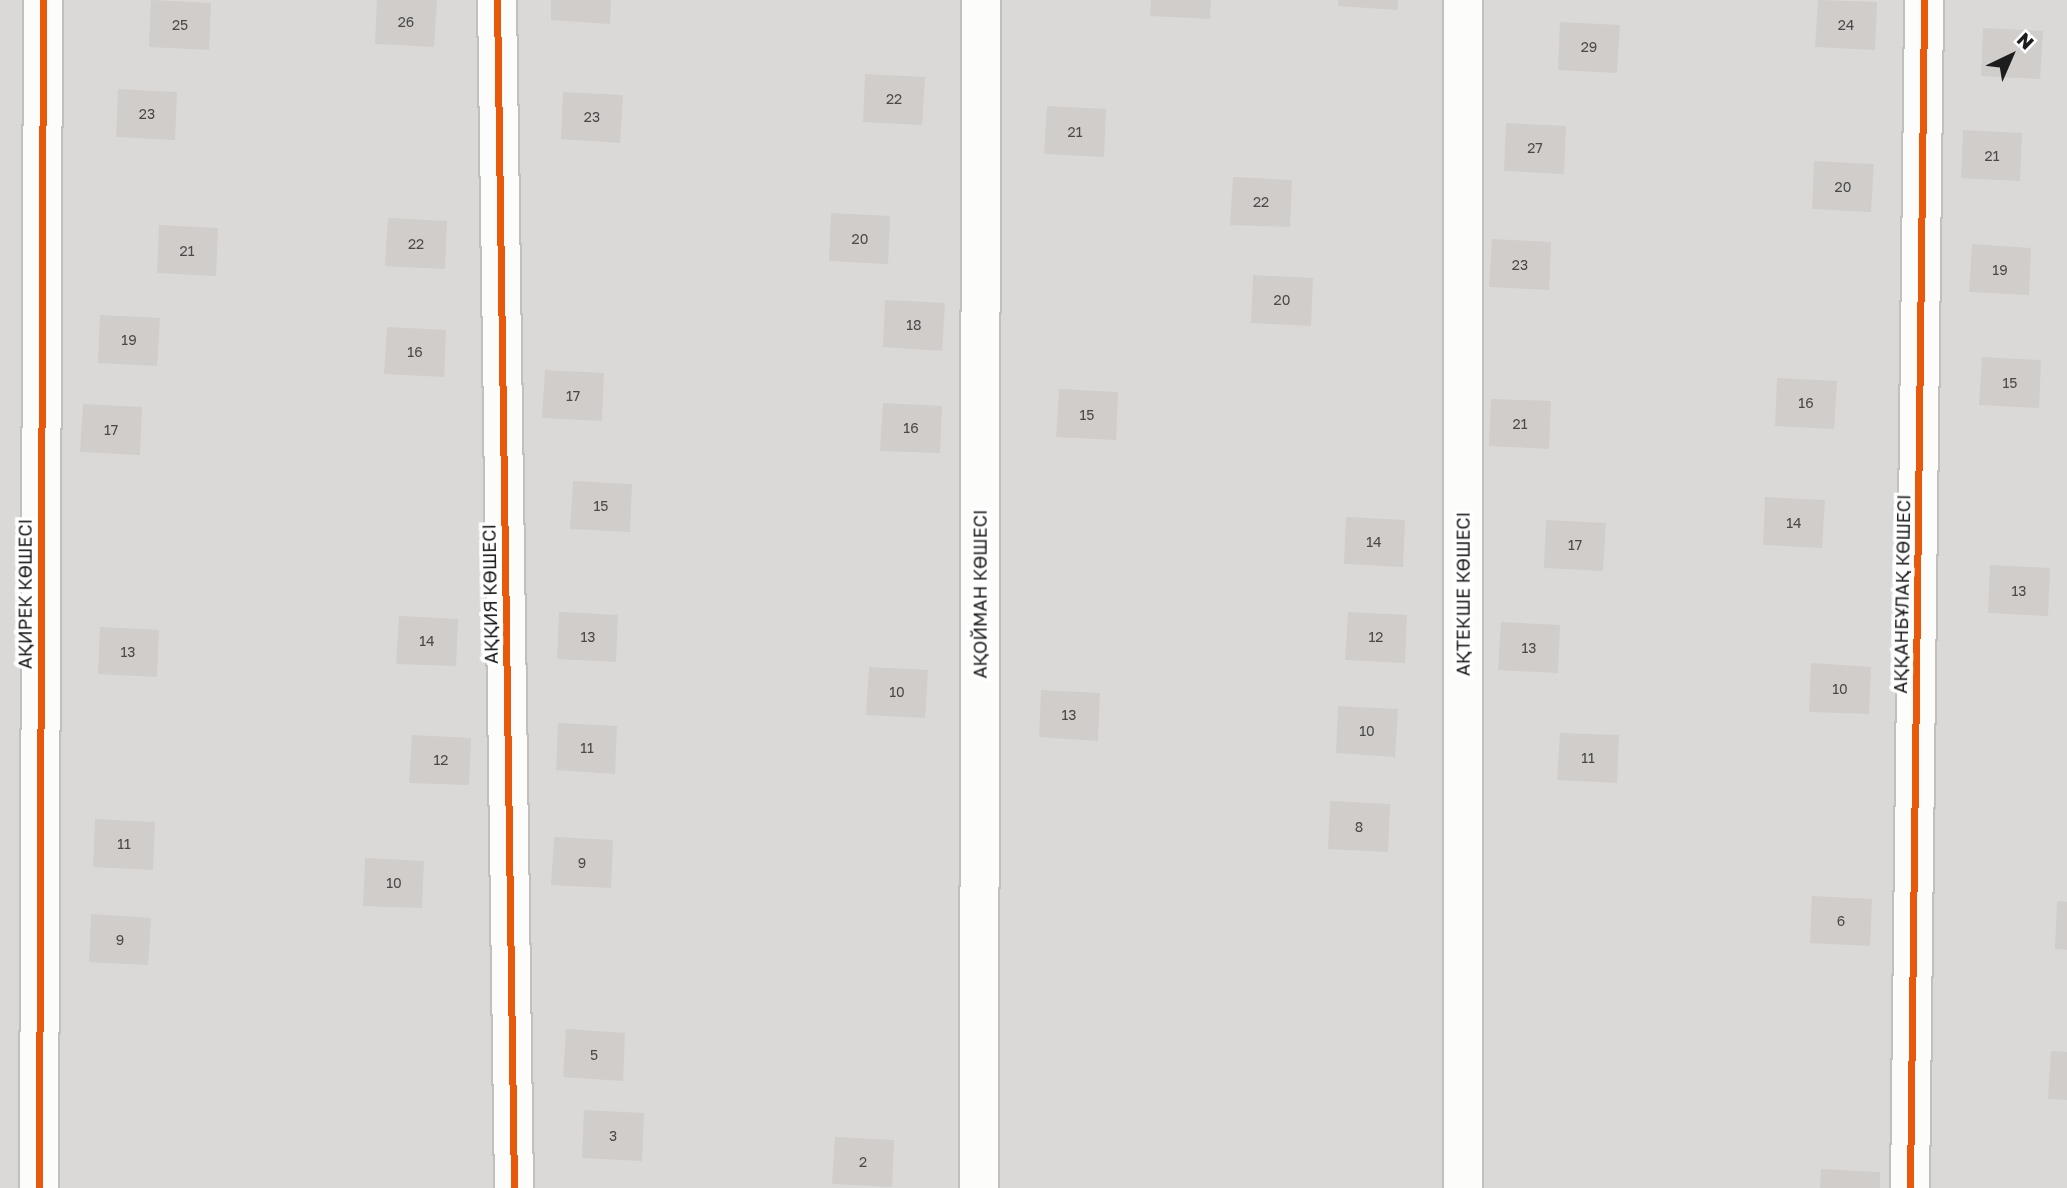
<!DOCTYPE html>
<meta charset="utf-8">
<style>
body{margin:0}
#map{position:relative;width:2067px;height:1188px;overflow:hidden;background:#ece9e6;font-family:"Golos Text",sans-serif}
div>[style]{position:absolute}
.residential>*{inset:0;background:#dbd9d7}
.building>*{inset:0;background:#d0cdcb}
.roads{filter:drop-shadow(2px 0 #c1c0be) drop-shadow(-2px 0 #c1c0be) drop-shadow(0 2px #c1c0be) drop-shadow(0 -2px #c1c0be)}
.minor>*{height:38px;margin:-19px;padding:0 19px;transform-origin:19px;border-radius:19px;background:#fcfcfb}
.cycleway>*{height:7px;margin:-3.5px;padding:0 3.5px;transform-origin:3.5px;border-radius:3.5px;background:#e8590c}
span{translate:-50% -50%;white-space:nowrap;text-align:center;line-height:1.15;-webkit-text-stroke:7px #fff;paint-order:stroke}
.number-label{font-size:14px;color:#4a4948}
.number-label span{-webkit-text-stroke-width:0}
.street-label{font-size:18px;color:#1d1d1d}
.north{position:absolute;left:1976px;top:21px;width:70px;height:70px;-webkit-text-stroke:5px #fff;paint-order:stroke;rotate:44deg;font-size:19px;font-weight:700;line-height:28px;text-align:center;color:#1d1d1d}
.north::after{content:'';display:block;margin:auto;width:24px;height:32px;background:#1d1d1d;clip-path:polygon(50% 0,100% 100%,50% 72%,0 100%)}
</style>
<div id="map">
<div class="residential">
<div style="clip-path:polygon(0 0,2067px 0,2067px 1188px,0 1188px)"></div>
</div>
<div class="building">
<div style="clip-path:polygon(151px 0,211px 3px,209px 50px,149px 47px)"></div>
<div style="clip-path:polygon(377px 0,437px 0,434px 47px,375px 44px)"></div>
<div style="clip-path:polygon(551px 0,611px 0,610px 24px,551px 20px)"></div>
<div style="clip-path:polygon(1151px 0,1211px 0,1210px 19px,1150px 16px)"></div>
<div style="clip-path:polygon(1338px 0,1398px 0,1397px 10px,1338px 6px)"></div>
<div style="clip-path:polygon(1818px 0,1877px 2px,1875px 50px,1815px 47px)"></div>
<div style="clip-path:polygon(1560px 22px,1620px 25px,1617px 73px,1558px 70px)"></div>
<div style="clip-path:polygon(1983px 28px,2043px 31px,2040px 79px,1981px 76px)"></div>
<div style="clip-path:polygon(865px 74px,925px 77px,922px 125px,863px 122px)"></div>
<div style="clip-path:polygon(118px 89px,177px 92px,175px 140px,116px 137px)"></div>
<div style="clip-path:polygon(563px 92px,623px 95px,620px 143px,561px 139px)"></div>
<div style="clip-path:polygon(1047px 106px,1106px 109px,1104px 157px,1044px 154px)"></div>
<div style="clip-path:polygon(1506px 123px,1566px 126px,1564px 174px,1504px 171px)"></div>
<div style="clip-path:polygon(1963px 130px,2022px 133px,2020px 181px,1961px 178px)"></div>
<div style="clip-path:polygon(1814px 161px,1874px 164px,1871px 212px,1812px 209px)"></div>
<div style="clip-path:polygon(1233px 177px,1292px 180px,1290px 227px,1230px 225px)"></div>
<div style="clip-path:polygon(831px 213px,890px 216px,888px 264px,829px 261px)"></div>
<div style="clip-path:polygon(388px 218px,447px 221px,445px 269px,385px 266px)"></div>
<div style="clip-path:polygon(159px 225px,218px 228px,216px 276px,157px 273px)"></div>
<div style="clip-path:polygon(1492px 239px,1551px 242px,1549px 290px,1489px 287px)"></div>
<div style="clip-path:polygon(1972px 244px,2031px 248px,2029px 295px,1969px 292px)"></div>
<div style="clip-path:polygon(1253px 275px,1313px 278px,1311px 326px,1251px 323px)"></div>
<div style="clip-path:polygon(885px 300px,945px 303px,942px 351px,883px 347px)"></div>
<div style="clip-path:polygon(100px 315px,160px 318px,157px 366px,98px 363px)"></div>
<div style="clip-path:polygon(387px 327px,446px 330px,444px 377px,384px 374px)"></div>
<div style="clip-path:polygon(1982px 357px,2041px 360px,2039px 408px,1979px 405px)"></div>
<div style="clip-path:polygon(545px 370px,604px 373px,602px 421px,542px 418px)"></div>
<div style="clip-path:polygon(1777px 378px,1837px 381px,1834px 429px,1775px 426px)"></div>
<div style="clip-path:polygon(1059px 389px,1118px 392px,1116px 440px,1056px 437px)"></div>
<div style="clip-path:polygon(1491px 399px,1551px 401px,1549px 449px,1489px 446px)"></div>
<div style="clip-path:polygon(883px 403px,942px 406px,940px 453px,880px 451px)"></div>
<div style="clip-path:polygon(83px 404px,142px 407px,140px 455px,80px 452px)"></div>
<div style="clip-path:polygon(573px 481px,632px 484px,630px 532px,570px 529px)"></div>
<div style="clip-path:polygon(1765px 497px,1825px 500px,1822px 548px,1763px 545px)"></div>
<div style="clip-path:polygon(1346px 517px,1405px 520px,1403px 567px,1344px 564px)"></div>
<div style="clip-path:polygon(1546px 520px,1606px 523px,1603px 571px,1544px 568px)"></div>
<div style="clip-path:polygon(1990px 565px,2050px 568px,2048px 616px,1988px 613px)"></div>
<div style="clip-path:polygon(559px 612px,618px 615px,616px 662px,557px 659px)"></div>
<div style="clip-path:polygon(1348px 612px,1407px 615px,1405px 663px,1345px 660px)"></div>
<div style="clip-path:polygon(399px 616px,458px 619px,456px 666px,396px 664px)"></div>
<div style="clip-path:polygon(1501px 622px,1560px 625px,1558px 673px,1498px 670px)"></div>
<div style="clip-path:polygon(100px 627px,159px 630px,157px 677px,98px 674px)"></div>
<div style="clip-path:polygon(1811px 663px,1871px 667px,1869px 714px,1809px 712px)"></div>
<div style="clip-path:polygon(869px 667px,928px 670px,925px 718px,866px 715px)"></div>
<div style="clip-path:polygon(1041px 690px,1100px 693px,1098px 741px,1039px 737px)"></div>
<div style="clip-path:polygon(1338px 706px,1398px 709px,1395px 757px,1336px 753px)"></div>
<div style="clip-path:polygon(558px 723px,617px 726px,615px 774px,556px 770px)"></div>
<div style="clip-path:polygon(1560px 733px,1619px 735px,1617px 783px,1557px 780px)"></div>
<div style="clip-path:polygon(412px 735px,471px 738px,469px 785px,409px 783px)"></div>
<div style="clip-path:polygon(1330px 801px,1390px 804px,1388px 852px,1328px 849px)"></div>
<div style="clip-path:polygon(95px 819px,155px 822px,153px 870px,93px 867px)"></div>
<div style="clip-path:polygon(554px 837px,613px 840px,611px 888px,551px 885px)"></div>
<div style="clip-path:polygon(365px 858px,424px 861px,422px 908px,363px 906px)"></div>
<div style="clip-path:polygon(1812px 896px,1872px 899px,1870px 946px,1810px 943px)"></div>
<div style="clip-path:polygon(2057px 901px,2067px 902px,2067px 950px,2055px 949px)"></div>
<div style="clip-path:polygon(91px 914px,151px 918px,148px 965px,89px 962px)"></div>
<div style="clip-path:polygon(566px 1029px,625px 1033px,623px 1081px,563px 1077px)"></div>
<div style="clip-path:polygon(2051px 1051px,2067px 1052px,2067px 1100px,2048px 1099px)"></div>
<div style="clip-path:polygon(584px 1110px,644px 1113px,642px 1161px,582px 1158px)"></div>
<div style="clip-path:polygon(835px 1137px,894px 1140px,892px 1187px,832px 1184px)"></div>
<div style="clip-path:polygon(1821px 1169px,1880px 1172px,1880px 1188px,1820px 1188px)"></div>
</div>
<div class="roads">
<div class="minor">
<div style="left:497px;top:0;width:1188px;rotate:89.18deg"></div>
<div style="left:39px;top:1188px;width:1188px;rotate:-89.81deg"></div>
<div style="left:979px;top:1188px;width:1188px;rotate:-89.9deg"></div>
<div style="left:1463px;top:1188px;width:1188px;rotate:-90deg"></div>
<div style="left:1910px;top:1188px;width:1188px;rotate:-89.32deg"></div>
</div>
</div>
<div class="cycleway">
<div style="left:497px;top:0;width:1188px;rotate:89.18deg"></div>
<div style="left:39px;top:1188px;width:1188px;rotate:-89.81deg"></div>
<div style="left:1910px;top:1188px;width:1188px;rotate:-89.32deg"></div>
</div>
<div class="number-label">
<span style="left:406px;top:22px">26</span>
<span style="left:180px;top:25px">25</span>
<span style="left:1846px;top:25px">24</span>
<span style="left:1589px;top:47px">29</span>
<span style="left:894px;top:99px">22</span>
<span style="left:147px;top:114px">23</span>
<span style="left:592px;top:117px">23</span>
<span style="left:1075px;top:132px">21</span>
<span style="left:1535px;top:148px">27</span>
<span style="left:1992px;top:156px">21</span>
<span style="left:1843px;top:187px">20</span>
<span style="left:1261px;top:202px">22</span>
<span style="left:860px;top:239px">20</span>
<span style="left:416px;top:244px">22</span>
<span style="left:187px;top:251px">21</span>
<span style="left:1520px;top:265px">23</span>
<span style="left:2000px;top:270px">19</span>
<span style="left:1282px;top:300px">20</span>
<span style="left:914px;top:325px">18</span>
<span style="left:129px;top:340px">19</span>
<span style="left:415px;top:352px">16</span>
<span style="left:2010px;top:383px">15</span>
<span style="left:573px;top:396px">17</span>
<span style="left:1806px;top:403px">16</span>
<span style="left:1087px;top:415px">15</span>
<span style="left:1520px;top:424px">21</span>
<span style="left:911px;top:428px">16</span>
<span style="left:111px;top:430px">17</span>
<span style="left:601px;top:506px">15</span>
<span style="left:1794px;top:523px">14</span>
<span style="left:1374px;top:542px">14</span>
<span style="left:1575px;top:545px">17</span>
<span style="left:2019px;top:591px">13</span>
<span style="left:588px;top:637px">13</span>
<span style="left:1376px;top:637px">12</span>
<span style="left:427px;top:641px">14</span>
<span style="left:1529px;top:648px">13</span>
<span style="left:128px;top:652px">13</span>
<span style="left:1840px;top:689px">10</span>
<span style="left:897px;top:692px">10</span>
<span style="left:1069px;top:715px">13</span>
<span style="left:1367px;top:731px">10</span>
<span style="left:587px;top:748px">11</span>
<span style="left:1588px;top:758px">11</span>
<span style="left:441px;top:760px">12</span>
<span style="left:1359px;top:827px">8</span>
<span style="left:124px;top:844px">11</span>
<span style="left:582px;top:863px">9</span>
<span style="left:394px;top:883px">10</span>
<span style="left:1841px;top:921px">6</span>
<span style="left:120px;top:940px">9</span>
<span style="left:594px;top:1055px">5</span>
<span style="left:613px;top:1136px">3</span>
<span style="left:863px;top:1162px">2</span>
</div>
<div class="street-label">
<span style="left:25px;top:594px;rotate:-90deg">АҚИРЕК КӨШЕСІ</span>
<span style="left:490px;top:594px;rotate:-91deg">АҚҚИЯ КӨШЕСІ</span>
<span style="left:980px;top:594px;rotate:-90deg">АҚОЙМАН КӨШЕСІ</span>
<span style="left:1463px;top:594px;rotate:-90deg">АҚТЕКШЕ КӨШЕСІ</span>
<span style="left:1902px;top:594px;rotate:-89deg">АҚҚАНБҰЛАҚ КӨШЕСІ</span>
</div>
<div class="north">N</div>
</div>
